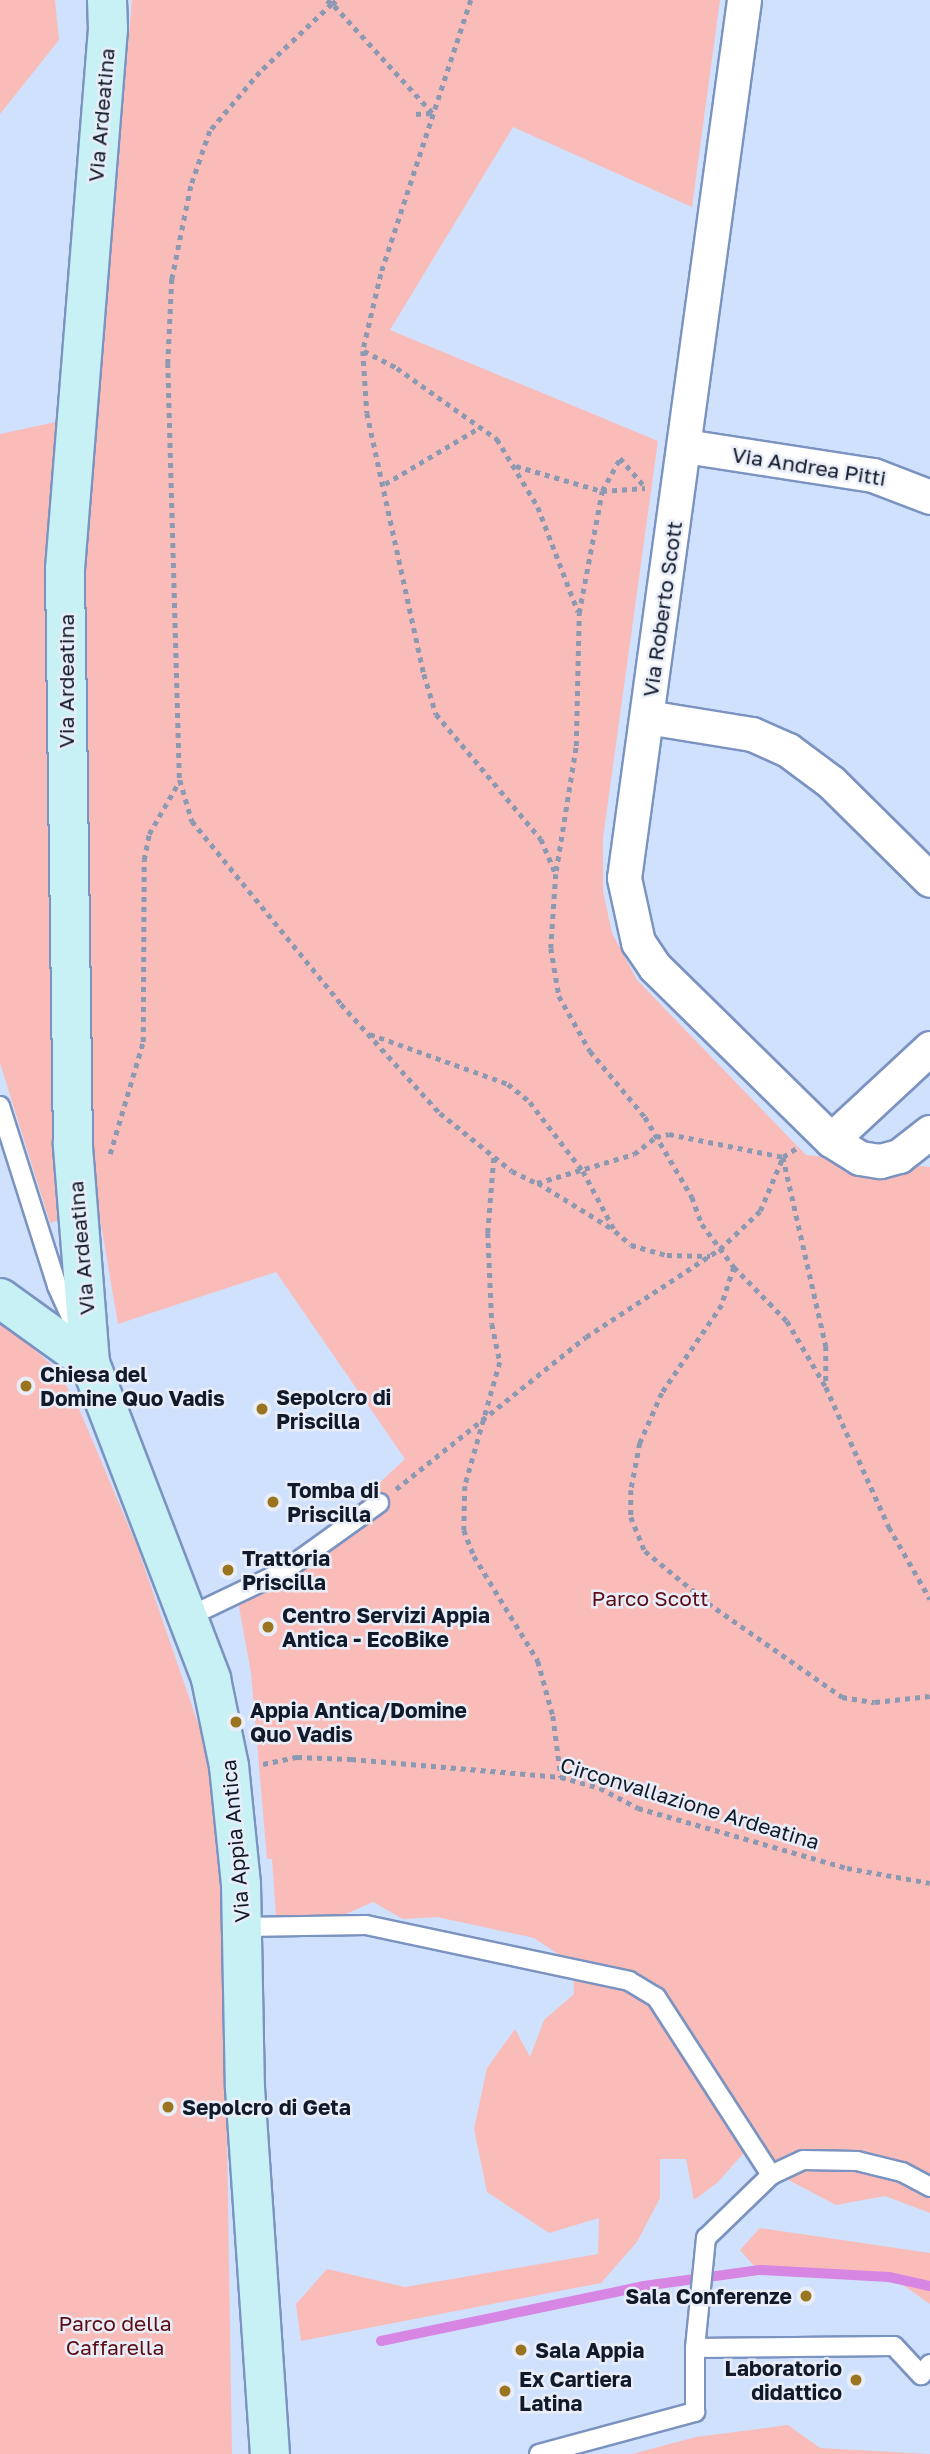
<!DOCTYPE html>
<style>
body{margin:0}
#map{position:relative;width:930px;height:2454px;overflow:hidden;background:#d0e1fe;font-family:"Golos Text",sans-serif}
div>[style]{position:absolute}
.green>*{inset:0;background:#fabcb9}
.stream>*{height:10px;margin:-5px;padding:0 5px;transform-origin:5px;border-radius:5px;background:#d786e3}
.path>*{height:4.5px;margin-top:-2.25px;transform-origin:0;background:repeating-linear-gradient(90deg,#8b99b2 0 5px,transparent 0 10px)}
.roads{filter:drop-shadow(2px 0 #7b93c0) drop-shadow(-2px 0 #7b93c0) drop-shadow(0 2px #7b93c0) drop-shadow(0 -2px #7b93c0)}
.lane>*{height:18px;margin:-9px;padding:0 9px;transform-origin:9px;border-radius:9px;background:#fff}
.street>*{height:33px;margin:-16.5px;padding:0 16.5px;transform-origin:16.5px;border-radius:16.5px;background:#fff}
.secondary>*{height:38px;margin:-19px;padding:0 19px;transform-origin:19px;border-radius:19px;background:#c7f1f4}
.dots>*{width:19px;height:19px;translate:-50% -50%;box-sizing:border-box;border:4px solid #e8edf7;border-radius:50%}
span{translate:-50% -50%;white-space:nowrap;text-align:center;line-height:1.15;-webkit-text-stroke:5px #e8edf7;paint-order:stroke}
.street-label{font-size:21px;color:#111a2b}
.poi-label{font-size:21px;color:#111a2b;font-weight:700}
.left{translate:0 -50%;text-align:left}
.right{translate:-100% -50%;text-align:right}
.park-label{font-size:21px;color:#5c0c14}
</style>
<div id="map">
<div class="green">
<div style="clip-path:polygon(0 0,55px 0,59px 40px,0 114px)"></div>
<div style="clip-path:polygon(132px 0,720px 0,692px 207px,513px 127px,390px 330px,658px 441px,603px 838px,603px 891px,612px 933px,637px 980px,806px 1155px,930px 1167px,930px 2213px,885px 2196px,836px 2205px,779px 2175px,760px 2135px,717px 2183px,694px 2200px,686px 2159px,660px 2159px,660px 2198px,637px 2242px,601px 2283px,301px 2341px,296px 2304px,327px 2269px,405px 2287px,598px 2254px,599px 2218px,549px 2233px,487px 2192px,474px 2129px,487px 2068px,515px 2029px,530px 2057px,544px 2020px,574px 1994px,573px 1964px,534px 1938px,437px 1917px,403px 1919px,373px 1902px,326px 1923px,276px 1916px,272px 1859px,267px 1859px,251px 1673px,236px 1590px,340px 1520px,405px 1459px,276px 1272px,118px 1324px,87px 1142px,82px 574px)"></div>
<div style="clip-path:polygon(65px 420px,54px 653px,50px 922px,64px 1218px,50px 1223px,0 1063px,0 434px)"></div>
<div style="clip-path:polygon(0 1318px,58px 1371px,80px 1411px,137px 1546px,213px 1767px,223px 1887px,232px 2454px,0 2454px)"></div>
<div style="clip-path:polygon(760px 2228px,930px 2253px,930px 2304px,893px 2278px,761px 2274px,740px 2250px)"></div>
<div style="clip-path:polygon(788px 2425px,820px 2448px,929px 2454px,632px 2454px,696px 2437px)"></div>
</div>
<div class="stream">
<div style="left:381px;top:2341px;width:269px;rotate:-11.8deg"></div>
<div style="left:644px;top:2286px;width:117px;rotate:-7.9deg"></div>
<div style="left:760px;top:2270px;width:129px;rotate:3.1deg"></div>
<div style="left:889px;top:2277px;width:42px;rotate:12.4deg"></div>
</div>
<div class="path">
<div style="left:327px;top:0;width:6px;rotate:39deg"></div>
<div style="left:332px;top:4px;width:6px;rotate:-39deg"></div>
<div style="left:471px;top:0;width:288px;rotate:108.2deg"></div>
<div style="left:381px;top:274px;width:79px;rotate:103.2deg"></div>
<div style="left:363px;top:351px;width:62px;rotate:86.3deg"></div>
<div style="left:367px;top:413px;width:267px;rotate:77.7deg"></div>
<div style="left:424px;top:674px;width:42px;rotate:73.3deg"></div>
<div style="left:436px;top:714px;width:163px;rotate:50deg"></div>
<div style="left:541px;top:839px;width:38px;rotate:67deg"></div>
<div style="left:556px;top:874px;width:74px;rotate:93.9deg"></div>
<div style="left:551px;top:948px;width:49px;rotate:80.5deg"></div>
<div style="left:559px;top:996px;width:63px;rotate:60.6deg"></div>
<div style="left:590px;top:1051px;width:86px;rotate:50.2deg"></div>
<div style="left:645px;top:1117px;width:93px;rotate:59.6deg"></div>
<div style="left:692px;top:1197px;width:29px;rotate:70deg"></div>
<div style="left:702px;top:1224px;width:54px;rotate:53.3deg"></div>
<div style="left:734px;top:1267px;width:76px;rotate:45.5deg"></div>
<div style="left:787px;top:1321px;width:77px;rotate:59.4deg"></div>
<div style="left:826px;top:1387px;width:154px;rotate:65.8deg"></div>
<div style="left:889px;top:1527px;width:83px;rotate:60.3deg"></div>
<div style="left:432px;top:113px;width:148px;rotate:-132.5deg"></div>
<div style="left:332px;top:4px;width:99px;rotate:136.6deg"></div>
<div style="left:260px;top:72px;width:77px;rotate:130.3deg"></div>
<div style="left:210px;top:131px;width:58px;rotate:109.1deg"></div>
<div style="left:191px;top:186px;width:95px;rotate:101.5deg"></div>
<div style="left:172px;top:279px;width:84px;rotate:92.7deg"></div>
<div style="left:168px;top:363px;width:417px;rotate:88.4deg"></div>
<div style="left:180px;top:780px;width:43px;rotate:73.7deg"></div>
<div style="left:192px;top:821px;width:236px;rotate:50.8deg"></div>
<div style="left:341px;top:1004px;width:147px;rotate:47.8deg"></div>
<div style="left:440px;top:1113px;width:92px;rotate:38.9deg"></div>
<div style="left:512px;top:1171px;width:28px;rotate:26deg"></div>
<div style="left:537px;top:1183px;width:101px;rotate:-16.6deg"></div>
<div style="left:634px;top:1154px;width:28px;rotate:-38deg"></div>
<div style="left:656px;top:1137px;width:13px;rotate:-13deg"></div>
<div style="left:669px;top:1134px;width:116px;rotate:11.4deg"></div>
<div style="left:416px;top:114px;width:16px;rotate:-4deg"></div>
<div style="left:364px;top:351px;width:37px;rotate:27deg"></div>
<div style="left:397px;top:368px;width:123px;rotate:35.4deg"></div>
<div style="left:497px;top:439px;width:79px;rotate:58.9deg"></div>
<div style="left:538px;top:507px;width:112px;rotate:69.1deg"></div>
<div style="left:516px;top:466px;width:90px;rotate:16.2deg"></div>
<div style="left:602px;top:491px;width:43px;rotate:-4deg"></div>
<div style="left:385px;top:484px;width:109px;rotate:-30.8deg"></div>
<div style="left:556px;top:871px;width:127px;rotate:-80.9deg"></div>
<div style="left:576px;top:746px;width:133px;rotate:-88.7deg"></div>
<div style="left:579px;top:613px;width:124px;rotate:-79.3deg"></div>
<div style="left:602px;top:491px;width:38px;rotate:-61deg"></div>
<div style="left:620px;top:458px;width:38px;rotate:49deg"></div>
<div style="left:370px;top:1034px;width:147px;rotate:19.9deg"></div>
<div style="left:508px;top:1084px;width:28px;rotate:39deg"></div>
<div style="left:530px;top:1102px;width:87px;rotate:52.5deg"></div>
<div style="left:583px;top:1171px;width:68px;rotate:61.9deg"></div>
<div style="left:615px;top:1231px;width:21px;rotate:41deg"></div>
<div style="left:631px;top:1245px;width:37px;rotate:16deg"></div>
<div style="left:667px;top:1255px;width:43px;rotate:1.3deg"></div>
<div style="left:110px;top:1154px;width:117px;rotate:-73.6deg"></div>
<div style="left:143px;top:1042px;width:182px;rotate:-89.7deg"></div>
<div style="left:144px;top:860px;width:26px;rotate:-79deg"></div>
<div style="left:149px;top:834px;width:62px;rotate:-60.1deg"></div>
<div style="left:783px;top:1157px;width:194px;rotate:77.2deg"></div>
<div style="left:826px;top:1346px;width:40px;rotate:90deg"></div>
<div style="left:494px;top:1158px;width:75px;rotate:94.6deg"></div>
<div style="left:488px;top:1233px;width:91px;rotate:87.5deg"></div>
<div style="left:492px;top:1324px;width:39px;rotate:78deg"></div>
<div style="left:500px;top:1362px;width:129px;rotate:105.8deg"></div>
<div style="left:465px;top:1486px;width:44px;rotate:91.3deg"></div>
<div style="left:464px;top:1530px;width:28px;rotate:69deg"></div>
<div style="left:474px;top:1556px;width:123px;rotate:58.6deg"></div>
<div style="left:538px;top:1661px;width:57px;rotate:74.7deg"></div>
<div style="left:553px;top:1716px;width:62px;rotate:82.5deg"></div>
<div style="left:538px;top:1183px;width:89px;rotate:31.7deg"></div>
<div style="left:734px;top:1267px;width:40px;rotate:108deg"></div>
<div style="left:722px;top:1305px;width:107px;rotate:124.3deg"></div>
<div style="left:662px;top:1393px;width:55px;rotate:113.7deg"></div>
<div style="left:640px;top:1443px;width:48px;rotate:100.8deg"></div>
<div style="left:631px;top:1490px;width:27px;rotate:90deg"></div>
<div style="left:631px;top:1517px;width:37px;rotate:68deg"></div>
<div style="left:645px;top:1551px;width:82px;rotate:39.5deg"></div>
<div style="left:708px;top:1603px;width:164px;rotate:35deg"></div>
<div style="left:842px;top:1697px;width:33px;rotate:9deg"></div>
<div style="left:875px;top:1702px;width:55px;rotate:-6.2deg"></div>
<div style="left:396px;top:1489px;width:243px;rotate:-38.7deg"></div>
<div style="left:586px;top:1337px;width:160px;rotate:-33.3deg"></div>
<div style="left:720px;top:1249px;width:55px;rotate:-43.5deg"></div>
<div style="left:760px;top:1211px;width:59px;rotate:-66.9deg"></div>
<div style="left:783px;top:1157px;width:17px;rotate:-33deg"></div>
<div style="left:263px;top:1764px;width:35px;rotate:-12deg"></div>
<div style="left:297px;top:1757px;width:54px;rotate:2.1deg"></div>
<div style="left:351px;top:1759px;width:211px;rotate:4.9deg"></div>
<div style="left:561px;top:1777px;width:41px;rotate:15.8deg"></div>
<div style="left:600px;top:1788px;width:43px;rotate:27.8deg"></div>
<div style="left:638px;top:1808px;width:217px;rotate:16deg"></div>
<div style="left:847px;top:1868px;width:84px;rotate:10.2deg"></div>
</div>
<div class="roads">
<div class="lane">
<div style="left:0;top:1106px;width:189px;rotate:72.4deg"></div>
<div style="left:57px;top:1286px;width:46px;rotate:65.7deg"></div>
<div style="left:188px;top:1617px;width:106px;rotate:-25.6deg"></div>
<div style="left:284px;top:1571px;width:117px;rotate:-35.6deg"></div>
<div style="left:243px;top:1927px;width:123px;rotate:-0.9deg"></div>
<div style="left:366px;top:1925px;width:269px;rotate:12deg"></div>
<div style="left:629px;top:1981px;width:31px;rotate:31deg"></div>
<div style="left:656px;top:1997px;width:212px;rotate:57.1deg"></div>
<div style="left:695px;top:2348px;width:199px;rotate:-0.6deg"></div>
<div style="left:894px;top:2346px;width:40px;rotate:47deg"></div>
<div style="left:921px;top:2375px;width:14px;rotate:-51deg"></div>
<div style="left:539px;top:2454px;width:162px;rotate:-15.1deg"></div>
<div style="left:695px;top:2412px;width:64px;rotate:-90deg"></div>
<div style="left:695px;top:2348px;width:111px;rotate:-84.3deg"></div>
<div style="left:706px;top:2238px;width:91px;rotate:-44.1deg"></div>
<div style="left:771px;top:2175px;width:35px;rotate:-25deg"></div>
<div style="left:803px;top:2160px;width:54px;rotate:1.1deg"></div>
<div style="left:857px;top:2161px;width:46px;rotate:13.7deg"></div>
<div style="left:902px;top:2172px;width:32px;rotate:28deg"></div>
</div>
<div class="street">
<div style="left:744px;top:0;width:886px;rotate:97.78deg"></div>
<div style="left:624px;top:878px;width:66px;rotate:77.7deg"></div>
<div style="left:638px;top:942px;width:30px;rotate:56deg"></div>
<div style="left:655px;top:967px;width:247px;rotate:44.5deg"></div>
<div style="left:685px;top:446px;width:190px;rotate:8.8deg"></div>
<div style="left:873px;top:475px;width:61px;rotate:21.1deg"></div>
<div style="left:647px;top:717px;width:106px;rotate:9.2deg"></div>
<div style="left:752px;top:734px;width:39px;rotate:24deg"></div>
<div style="left:788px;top:750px;width:54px;rotate:36.7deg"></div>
<div style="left:831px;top:782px;width:139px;rotate:44.7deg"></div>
<div style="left:930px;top:1048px;width:135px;rotate:137.1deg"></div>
<div style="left:831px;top:1140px;width:34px;rotate:32deg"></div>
<div style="left:860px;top:1158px;width:20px;rotate:9deg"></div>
<div style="left:880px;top:1161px;width:20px;rotate:-15deg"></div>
<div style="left:899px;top:1156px;width:39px;rotate:-38deg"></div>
</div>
<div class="secondary">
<div style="left:0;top:1298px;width:111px;rotate:35.8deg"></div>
<div style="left:90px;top:1363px;width:338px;rotate:69deg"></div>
<div style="left:211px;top:1679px;width:89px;rotate:78.3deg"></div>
<div style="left:229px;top:1766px;width:119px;rotate:84.2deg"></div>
<div style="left:241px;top:1884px;width:204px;rotate:88.9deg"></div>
<div style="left:245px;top:2088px;width:367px;rotate:86.1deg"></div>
<div style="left:90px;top:1363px;width:219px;rotate:-94.5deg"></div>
<div style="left:73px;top:1145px;width:576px;rotate:-90.8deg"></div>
<div style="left:65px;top:569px;width:542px;rotate:-85.45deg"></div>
<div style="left:108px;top:29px;width:29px;rotate:-92deg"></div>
</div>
</div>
<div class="dots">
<div style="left:26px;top:1386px;background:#9b7420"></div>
<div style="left:262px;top:1409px;background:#9b7420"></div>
<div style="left:273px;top:1502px;background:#9b7420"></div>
<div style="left:228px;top:1570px;background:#9b7420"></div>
<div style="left:268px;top:1627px;background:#9b7420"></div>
<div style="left:236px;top:1722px;background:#9b7420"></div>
<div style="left:168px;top:2107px;background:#9b7420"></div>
<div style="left:806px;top:2296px;background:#9b7420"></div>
<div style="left:521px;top:2350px;background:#9b7420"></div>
<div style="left:856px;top:2380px;background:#9b7420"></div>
<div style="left:505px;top:2391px;background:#9b7420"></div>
</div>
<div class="street-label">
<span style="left:101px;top:115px;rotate:-85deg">Via Ardeatina</span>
<span style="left:809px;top:466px;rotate:9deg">Via Andrea Pitti</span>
<span style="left:662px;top:609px;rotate:-82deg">Via Roberto Scott</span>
<span style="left:66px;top:681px;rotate:-90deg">Via Ardeatina</span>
<span style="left:81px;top:1248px;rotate:-95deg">Via Ardeatina</span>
<span style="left:690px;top:1803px;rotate:17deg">Circonvallazione Ardeatina</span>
<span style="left:235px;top:1841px;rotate:-95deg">Via Appia Antica</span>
</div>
<div class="poi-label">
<span class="left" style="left:40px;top:1386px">Chiesa del<br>Domine Quo Vadis</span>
<span class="left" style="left:276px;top:1409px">Sepolcro di<br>Priscilla</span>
<span class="left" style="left:287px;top:1502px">Tomba di<br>Priscilla</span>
<span class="left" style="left:242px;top:1570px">Trattoria<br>Priscilla</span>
<span class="left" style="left:282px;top:1627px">Centro Servizi Appia<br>Antica - EcoBike</span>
<span class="left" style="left:250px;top:1722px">Appia Antica/Domine<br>Quo Vadis</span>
<span class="left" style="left:182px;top:2107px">Sepolcro di Geta</span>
<span class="right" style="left:792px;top:2296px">Sala Conferenze</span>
<span class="left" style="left:535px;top:2350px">Sala Appia</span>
<span class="right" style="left:842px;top:2380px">Laboratorio<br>didattico</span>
<span class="left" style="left:519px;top:2391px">Ex Cartiera<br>Latina</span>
</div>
<div class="park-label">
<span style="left:650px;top:1598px">Parco Scott</span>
<span style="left:115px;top:2335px">Parco della<br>Caffarella</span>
</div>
</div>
